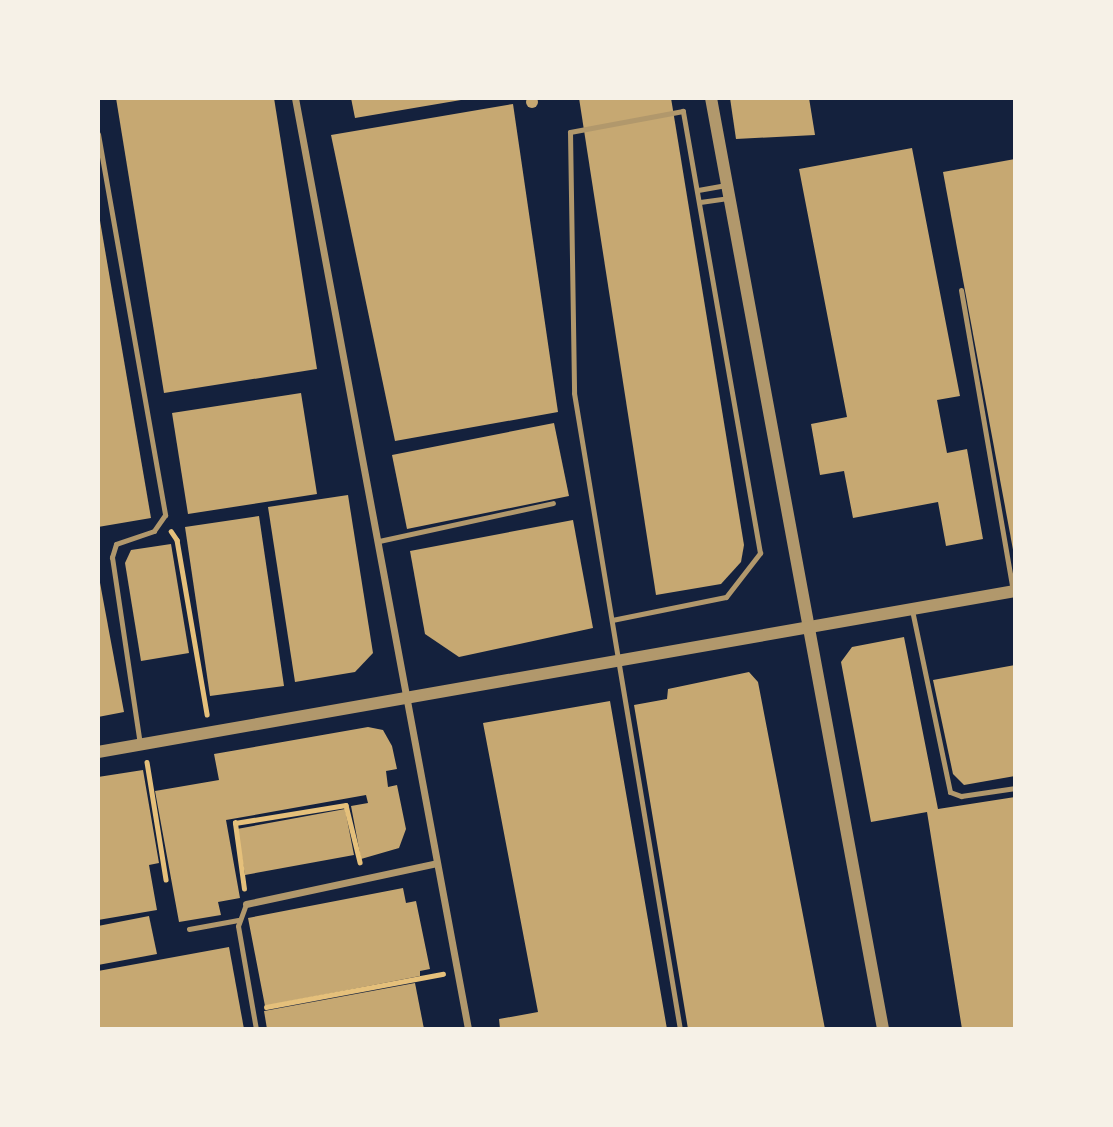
<!DOCTYPE html>
<style>
body{margin:0}
#map{position:relative;width:1113px;height:1127px;overflow:hidden;background:#14213d;font-family:"Golos Text",sans-serif}
div>[style]{position:absolute}
.building>*{inset:0;background:#c6a872}
.round{border-radius:50%}
.path>*{height:4.5px;margin:-2.25px;padding:0 2.25px;transform-origin:2.25px;border-radius:2.25px;background:#e5c07b}
.service>*{height:5px;margin:-2.5px;padding:0 2.5px;transform-origin:2.5px;border-radius:2.5px;background:#b1986c}
.minor>*{height:7px;margin:-3.5px;padding:0 3.5px;transform-origin:3.5px;border-radius:3.5px;background:#b1986c}
.tertiary>*{height:12px;margin:-6px;padding:0 6px;transform-origin:6px;border-radius:6px;background:#b1986c}
span{translate:-50% -50%;white-space:nowrap;text-align:center;line-height:1.15;-webkit-text-stroke:7px #f6f1e7;paint-order:stroke}
.frame{position:absolute;inset:0;border:100px solid #f6f1e7;pointer-events:none}
</style>
<div id="map">
<div class="building">
<div class="round" style="left:526px;top:96px;width:12px;height:12px"></div>
<div style="clip-path:polygon(116px 98px,274px 98px,317px 369px,164px 393px)"></div>
<div style="clip-path:polygon(351px 98px,461px 98px,461px 100px,355px 118px)"></div>
<div style="clip-path:polygon(579px 98px,671px 98px,744px 545px,741px 562px,721px 584px,656px 595px)"></div>
<div style="clip-path:polygon(730px 98px,809px 98px,815px 135px,736px 139px)"></div>
<div style="clip-path:polygon(513px 104px,558px 412px,395px 441px,331px 135px)"></div>
<div style="clip-path:polygon(912px 148px,960px 396px,937px 400px,947px 453px,967px 449px,983px 539px,946px 546px,938px 502px,853px 518px,844px 471px,820px 475px,811px 424px,847px 417px,799px 169px)"></div>
<div style="clip-path:polygon(1015px 159px,1015px 555px,1014px 555px,943px 172px)"></div>
<div style="clip-path:polygon(98px 209px,151px 518px,98px 527px)"></div>
<div style="clip-path:polygon(301px 393px,317px 494px,188px 514px,172px 413px)"></div>
<div style="clip-path:polygon(554px 423px,569px 496px,407px 529px,392px 455px)"></div>
<div style="clip-path:polygon(348px 495px,373px 653px,355px 672px,295px 682px,268px 507px)"></div>
<div style="clip-path:polygon(259px 516px,284px 686px,210px 696px,185px 527px)"></div>
<div style="clip-path:polygon(573px 520px,593px 628px,459px 657px,425px 634px,410px 551px)"></div>
<div style="clip-path:polygon(171px 544px,189px 653px,141px 661px,125px 563px,131px 550px)"></div>
<div style="clip-path:polygon(98px 572px,124px 712px,98px 717px)"></div>
<div style="clip-path:polygon(904px 637px,938px 809px,1015px 797px,1015px 1029px,962px 1029px,927px 812px,871px 822px,841px 662px,852px 647px)"></div>
<div style="clip-path:polygon(1015px 665px,1015px 776px,964px 785px,953px 774px,933px 680px)"></div>
<div style="clip-path:polygon(749px 672px,758px 682px,825px 1029px,688px 1029px,634px 705px,667px 699px,668px 689px)"></div>
<div style="clip-path:polygon(610px 701px,667px 1029px,500px 1029px,499px 1019px,538px 1012px,483px 723px)"></div>
<div style="clip-path:polygon(368px 727px,383px 730px,392px 746px,397px 769px,386px 771px,388px 787px,397px 785px,406px 829px,399px 848px,361px 859px,351px 806px,368px 803px,366px 795px,226px 820px,240px 898px,218px 902px,221px 915px,179px 922px,155px 791px,219px 780px,214px 754px)"></div>
<div style="clip-path:polygon(143px 770px,159px 863px,149px 865px,157px 910px,98px 920px,98px 777px)"></div>
<div style="clip-path:polygon(345px 809px,354px 855px,245px 875px,237px 829px)"></div>
<div style="clip-path:polygon(403px 888px,406px 903px,416px 901px,430px 969px,420px 971px,420px 976px,265px 1006px,248px 918px)"></div>
<div style="clip-path:polygon(149px 916px,157px 954px,98px 965px,98px 926px)"></div>
<div style="clip-path:polygon(229px 947px,244px 1029px,100px 1029px,98px 971px)"></div>
<div style="clip-path:polygon(415px 983px,424px 1029px,267px 1029px,264px 1011px)"></div>
</div>
<div class="path">
<div style="left:171px;top:531px;width:11px;rotate:56deg"></div>
<div style="left:177px;top:540px;width:177px;rotate:80.2deg"></div>
<div style="left:147px;top:762px;width:119px;rotate:80.8deg"></div>
<div style="left:244px;top:889px;width:67px;rotate:-97.8deg"></div>
<div style="left:235px;top:823px;width:112px;rotate:-9.2deg"></div>
<div style="left:346px;top:805px;width:59px;rotate:76.2deg"></div>
<div style="left:266px;top:1007px;width:180px;rotate:-10.6deg"></div>
</div>
<div class="service">
<div style="left:98px;top:134px;width:387px;rotate:80deg"></div>
<div style="left:165px;top:515px;width:19px;rotate:125deg"></div>
<div style="left:154px;top:531px;width:40px;rotate:161.1deg"></div>
<div style="left:116px;top:544px;width:14px;rotate:107deg"></div>
<div style="left:112px;top:557px;width:189px;rotate:81.5deg"></div>
<div style="left:698px;top:190px;width:27px;rotate:-10deg"></div>
<div style="left:700px;top:202px;width:28px;rotate:-8deg"></div>
<div style="left:961px;top:290px;width:305px;rotate:80.2deg"></div>
<div style="left:379px;top:541px;width:178px;rotate:-12.3deg"></div>
<div style="left:912px;top:610px;width:186px;rotate:78.2deg"></div>
<div style="left:950px;top:792px;width:12px;rotate:20deg"></div>
<div style="left:961px;top:796px;width:55px;rotate:-8.4deg"></div>
<div style="left:612px;top:620px;width:116px;rotate:-11.4deg"></div>
<div style="left:726px;top:597px;width:56px;rotate:-52.3deg"></div>
<div style="left:760px;top:553px;width:449px;rotate:-99.9deg"></div>
<div style="left:683px;top:111px;width:115px;rotate:169.5deg"></div>
<div style="left:570px;top:132px;width:261px;rotate:89.1deg"></div>
<div style="left:574px;top:393px;width:270px;rotate:80.6deg"></div>
<div style="left:618px;top:659px;width:375px;rotate:80.5deg"></div>
<div style="left:246px;top:904px;width:23px;rotate:110deg"></div>
<div style="left:238px;top:926px;width:105px;rotate:80.1deg"></div>
<div style="left:189px;top:929px;width:50px;rotate:-10.4deg"></div>
</div>
<div class="minor">
<div style="left:295px;top:98px;width:947px;rotate:79.47deg"></div>
<div style="left:246px;top:904px;width:195px;rotate:-12.1deg"></div>
</div>
<div class="tertiary">
<div style="left:711px;top:98px;width:947px;rotate:79.53deg"></div>
<div style="left:98px;top:752px;width:931px;rotate:-9.96deg"></div>
</div>
<div class="frame"></div>
</div>
